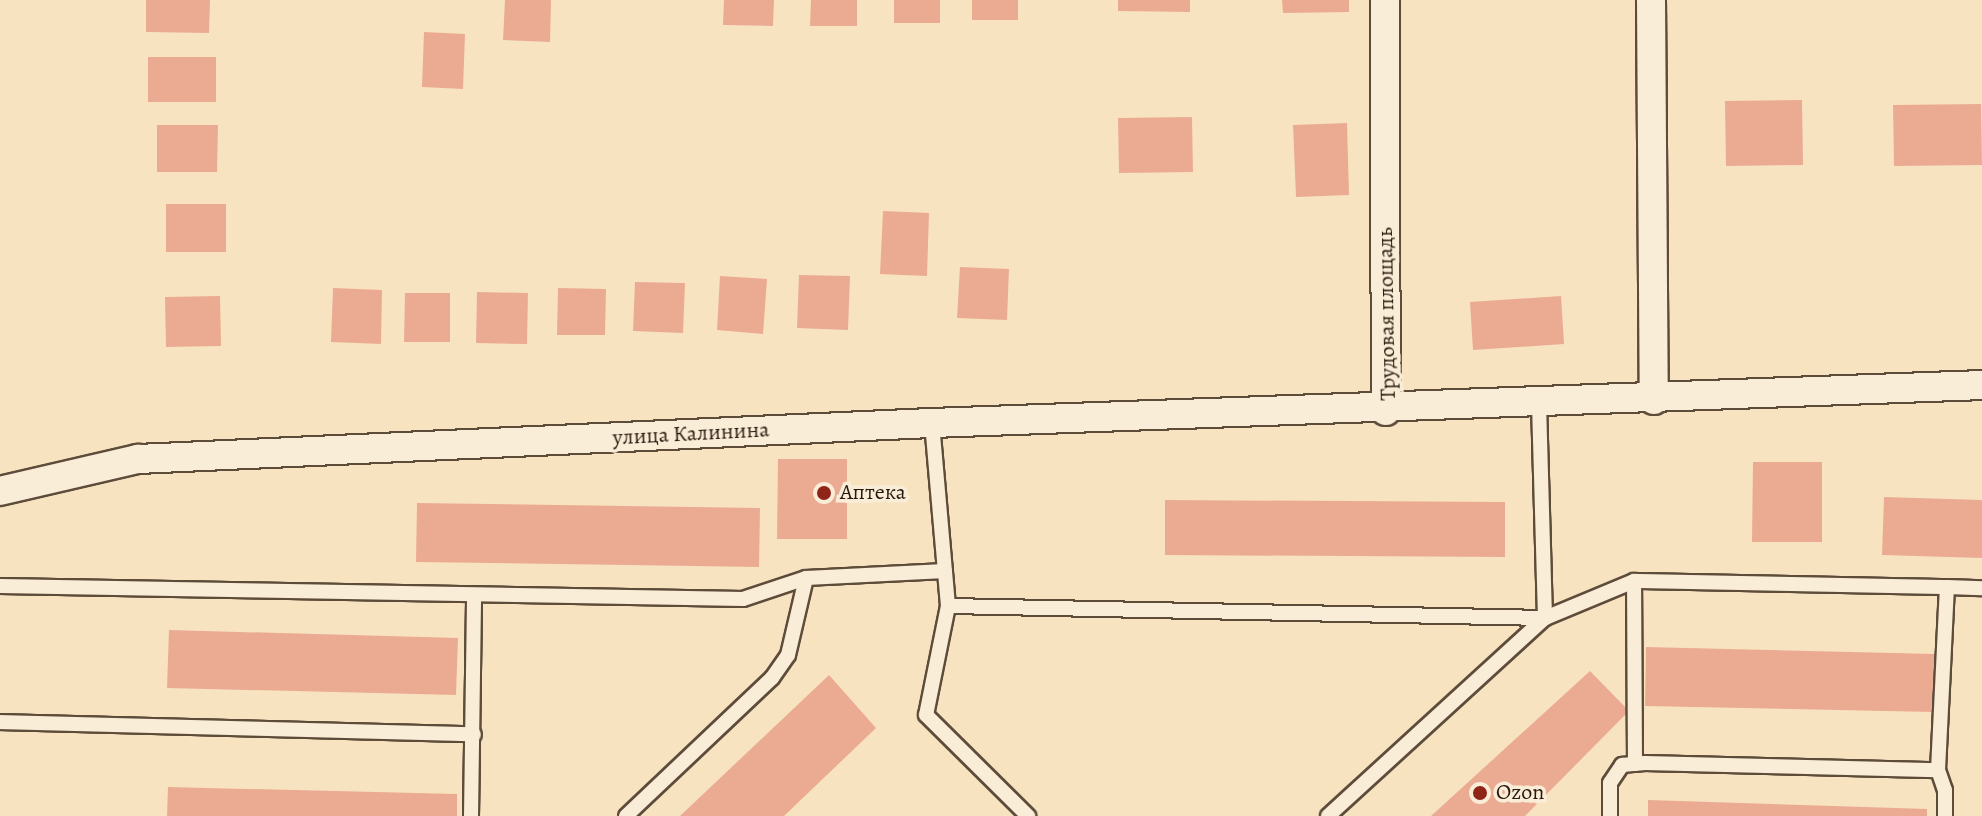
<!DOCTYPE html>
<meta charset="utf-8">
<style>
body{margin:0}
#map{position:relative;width:1982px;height:816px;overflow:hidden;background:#f8e3c1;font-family:Alegreya,serif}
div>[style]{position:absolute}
.building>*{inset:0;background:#ebab93}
.roads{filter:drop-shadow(2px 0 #5e4c3b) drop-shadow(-2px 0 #5e4c3b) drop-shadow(0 2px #5e4c3b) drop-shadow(0 -2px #5e4c3b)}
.lane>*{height:14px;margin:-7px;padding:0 7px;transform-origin:7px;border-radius:7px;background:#faedd7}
.street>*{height:28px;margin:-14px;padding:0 14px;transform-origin:14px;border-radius:14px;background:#faedd7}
.dots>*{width:22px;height:22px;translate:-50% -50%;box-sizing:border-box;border:4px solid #faedd7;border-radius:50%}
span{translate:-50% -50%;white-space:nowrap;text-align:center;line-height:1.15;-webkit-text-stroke:7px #faedd7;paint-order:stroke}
.street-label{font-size:22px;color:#2a190e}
.poi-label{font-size:22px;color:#2a190e}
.left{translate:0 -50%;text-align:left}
</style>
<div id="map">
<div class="building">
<div style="clip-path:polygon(146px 0,210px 0,209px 33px,146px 32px)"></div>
<div style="clip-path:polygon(505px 0,551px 0,550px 42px,503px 40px)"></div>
<div style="clip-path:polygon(724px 0,774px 0,773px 26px,723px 25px)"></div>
<div style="clip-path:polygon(811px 0,857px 0,857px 26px,810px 26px)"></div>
<div style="clip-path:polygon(894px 0,940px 0,940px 23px,894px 23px)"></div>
<div style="clip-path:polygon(972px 0,1018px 0,1018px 20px,972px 20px)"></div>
<div style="clip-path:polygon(1118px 0,1190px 0,1190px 12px,1118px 11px)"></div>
<div style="clip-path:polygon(1282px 0,1349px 0,1349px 12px,1283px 13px)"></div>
<div style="clip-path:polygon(424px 32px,465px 34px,463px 89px,422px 87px)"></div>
<div style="clip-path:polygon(148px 57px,216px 57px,216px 102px,148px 102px)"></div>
<div style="clip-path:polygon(1802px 100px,1803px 165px,1726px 166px,1725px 101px)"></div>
<div style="clip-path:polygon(1981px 104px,1982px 165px,1894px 166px,1893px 105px)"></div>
<div style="clip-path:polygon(1192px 117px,1193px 172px,1119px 173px,1118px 118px)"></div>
<div style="clip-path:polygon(1347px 123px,1349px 195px,1296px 197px,1293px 125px)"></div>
<div style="clip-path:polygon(157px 125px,218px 125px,217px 172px,157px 172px)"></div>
<div style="clip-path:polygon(166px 204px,226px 204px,226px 252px,166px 252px)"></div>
<div style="clip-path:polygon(883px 211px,929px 213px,927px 276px,880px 274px)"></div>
<div style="clip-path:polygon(960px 267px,1009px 269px,1007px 320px,957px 318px)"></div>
<div style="clip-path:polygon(799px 275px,850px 276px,848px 330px,797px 328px)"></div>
<div style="clip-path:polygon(720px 276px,767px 279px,763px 334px,717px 330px)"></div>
<div style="clip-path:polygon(635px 282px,685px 283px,683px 333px,633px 331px)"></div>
<div style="clip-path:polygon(333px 288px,382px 290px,381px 344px,331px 342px)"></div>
<div style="clip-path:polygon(558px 288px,606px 289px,605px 335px,557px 335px)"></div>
<div style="clip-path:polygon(477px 292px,528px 293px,527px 344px,476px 343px)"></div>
<div style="clip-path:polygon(405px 293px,450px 293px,450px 342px,404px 342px)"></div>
<div style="clip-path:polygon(220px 296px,221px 346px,166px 347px,165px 297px)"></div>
<div style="clip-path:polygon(1561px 296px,1564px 344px,1473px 350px,1470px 302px)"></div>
<div style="clip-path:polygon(778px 459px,847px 459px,847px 539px,777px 539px)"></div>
<div style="clip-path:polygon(1753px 462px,1822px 462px,1822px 542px,1752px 542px)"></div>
<div style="clip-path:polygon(1884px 497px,1982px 500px,1982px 558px,1882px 555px)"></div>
<div style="clip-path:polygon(1165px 500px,1505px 502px,1505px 557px,1165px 555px)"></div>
<div style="clip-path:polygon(417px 503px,760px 508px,759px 567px,416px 562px)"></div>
<div style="clip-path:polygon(169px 630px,458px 638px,456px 695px,167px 688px)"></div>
<div style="clip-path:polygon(1646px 647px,1935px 654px,1933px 712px,1645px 706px)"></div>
<div style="clip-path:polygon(1590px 671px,1629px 711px,1525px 816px,1431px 816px)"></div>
<div style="clip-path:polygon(829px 675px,876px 728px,784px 816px,680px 816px)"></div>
<div style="clip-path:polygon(168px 787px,457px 794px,457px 816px,167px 816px)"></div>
<div style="clip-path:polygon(1648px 800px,1927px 809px,1927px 816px,1648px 816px)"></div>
</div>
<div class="roads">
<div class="lane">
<div style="left:932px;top:423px;width:184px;rotate:85deg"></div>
<div style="left:948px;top:606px;width:111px;rotate:101.4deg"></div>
<div style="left:926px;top:715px;width:144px;rotate:44.7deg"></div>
<div style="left:0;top:586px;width:743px;rotate:1deg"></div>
<div style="left:743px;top:599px;width:66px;rotate:-18.4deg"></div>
<div style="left:806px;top:578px;width:139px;rotate:-2.9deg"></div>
<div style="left:948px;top:606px;width:597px;rotate:1.15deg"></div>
<div style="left:1545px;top:618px;width:96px;rotate:-22.6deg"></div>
<div style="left:0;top:722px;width:474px;rotate:1.5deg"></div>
<div style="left:1635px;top:764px;width:183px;rotate:-90.3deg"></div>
<div style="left:1634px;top:581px;width:313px;rotate:1.1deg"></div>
<div style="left:1938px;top:770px;width:183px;rotate:-87.2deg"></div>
<div style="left:1947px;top:587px;width:35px;rotate:2deg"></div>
<div style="left:471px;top:816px;width:221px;rotate:-89.2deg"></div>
<div style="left:626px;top:816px;width:201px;rotate:-43.4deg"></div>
<div style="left:772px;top:678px;width:28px;rotate:-55deg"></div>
<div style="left:788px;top:655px;width:79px;rotate:-76.8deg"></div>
<div style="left:1328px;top:816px;width:294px;rotate:-42.4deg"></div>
<div style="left:1545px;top:618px;width:214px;rotate:-91.6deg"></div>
<div style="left:1610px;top:816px;width:33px;rotate:-90deg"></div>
<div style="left:1610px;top:783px;width:22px;rotate:-56deg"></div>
<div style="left:1622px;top:765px;width:23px;rotate:-5deg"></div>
<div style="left:1645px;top:763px;width:293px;rotate:1.4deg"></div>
<div style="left:1938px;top:770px;width:21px;rotate:71deg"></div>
<div style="left:1945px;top:790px;width:26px;rotate:90deg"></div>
</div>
<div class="street">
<div style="left:1385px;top:0;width:411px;rotate:89.9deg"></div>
<div style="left:1651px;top:0;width:400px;rotate:89.6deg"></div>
<div style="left:0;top:491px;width:142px;rotate:-13.1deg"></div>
<div style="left:138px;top:459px;width:795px;rotate:-2.6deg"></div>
<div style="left:932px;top:423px;width:1051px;rotate:-2.07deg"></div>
</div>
</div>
<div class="dots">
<div style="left:824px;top:493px;background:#8f2418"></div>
<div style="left:1480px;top:793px;background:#8f2418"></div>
</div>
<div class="street-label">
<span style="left:1387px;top:314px;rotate:-91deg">Трудовая площадь</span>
<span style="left:691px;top:434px;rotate:-3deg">улица Калинина</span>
</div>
<div class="poi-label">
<span class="left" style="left:840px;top:493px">Аптека</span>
<span class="left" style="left:1496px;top:793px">Ozon</span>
</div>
</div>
